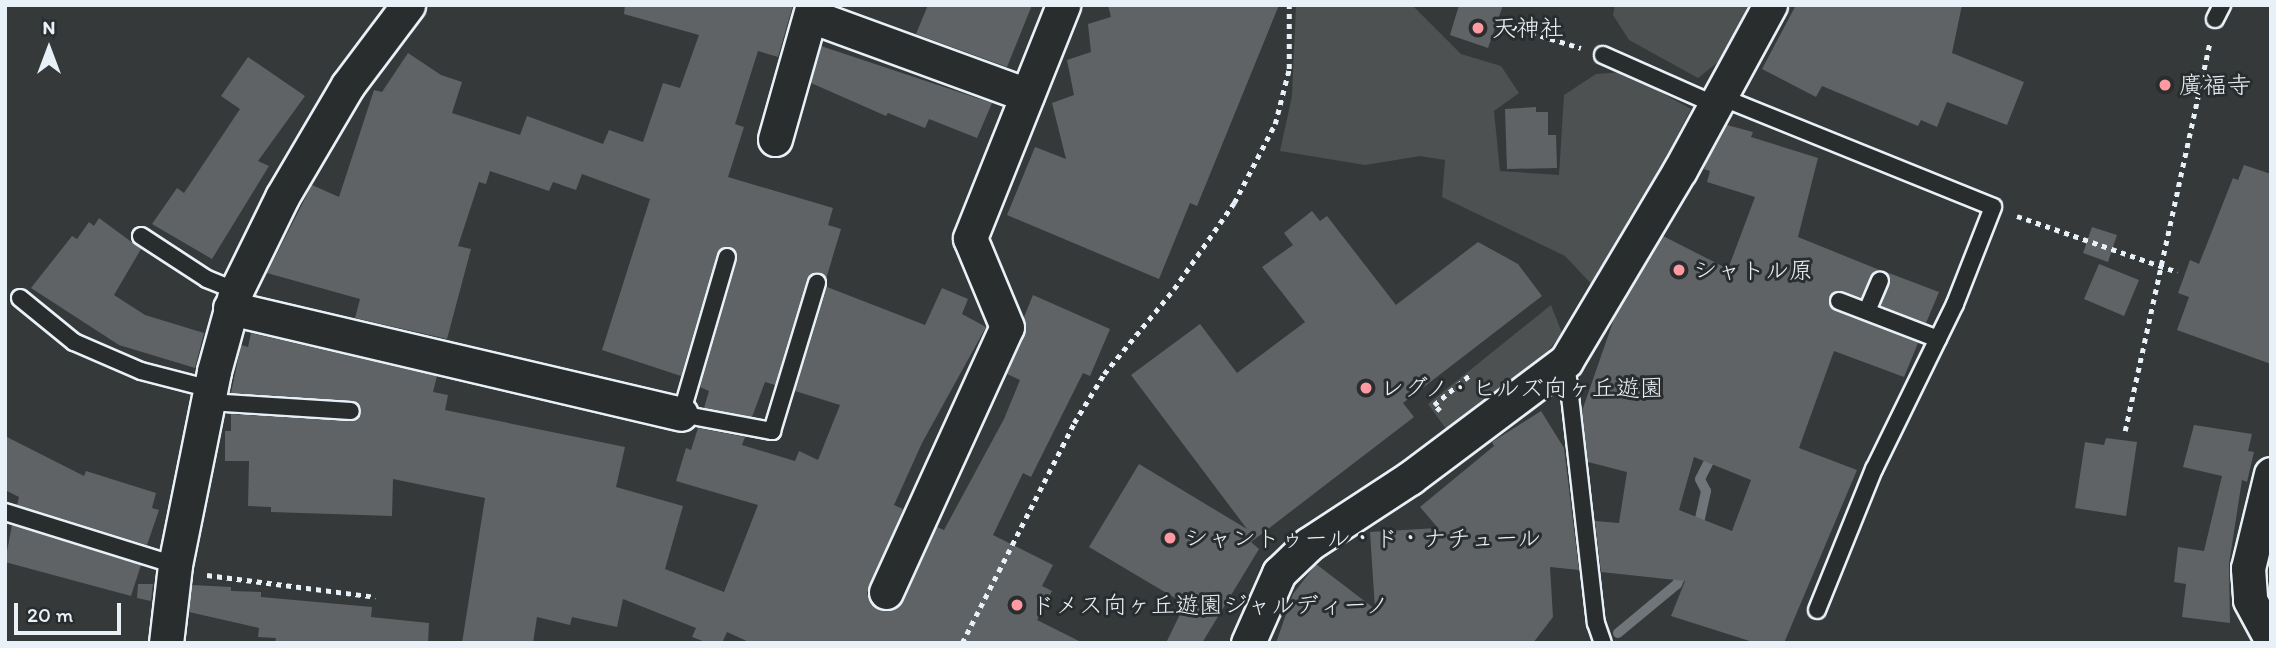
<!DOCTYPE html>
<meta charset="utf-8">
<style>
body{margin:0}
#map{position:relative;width:2276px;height:648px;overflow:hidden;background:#35393a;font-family:Itim,"Klee One",sans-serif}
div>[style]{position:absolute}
.green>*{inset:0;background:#4d5152}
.stream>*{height:10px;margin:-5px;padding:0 5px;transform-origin:5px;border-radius:5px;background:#707579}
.building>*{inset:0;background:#5f6365}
.path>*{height:4.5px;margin-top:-2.25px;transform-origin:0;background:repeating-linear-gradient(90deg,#e8f1f8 0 5px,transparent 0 10px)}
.roads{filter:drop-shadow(2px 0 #e8f1f8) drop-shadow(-2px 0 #e8f1f8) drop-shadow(0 2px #e8f1f8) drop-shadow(0 -2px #e8f1f8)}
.lane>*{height:16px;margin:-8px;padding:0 8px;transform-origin:8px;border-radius:8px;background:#2a2d2e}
.street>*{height:33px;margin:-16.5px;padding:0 16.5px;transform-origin:16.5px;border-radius:16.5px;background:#2a2d2e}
.dots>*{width:19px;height:19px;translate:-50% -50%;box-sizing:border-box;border:4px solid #2a2d2e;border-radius:50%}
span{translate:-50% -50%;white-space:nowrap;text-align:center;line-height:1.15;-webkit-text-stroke:6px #2a2d2e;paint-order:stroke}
.poi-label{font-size:24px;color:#e8f1f8}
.left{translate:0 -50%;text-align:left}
.frame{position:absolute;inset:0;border:7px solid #e8f1f8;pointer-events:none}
.north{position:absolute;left:14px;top:14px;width:70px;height:70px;-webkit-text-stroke:5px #2a2d2e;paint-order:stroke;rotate:0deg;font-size:19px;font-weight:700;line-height:28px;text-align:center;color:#e8f1f8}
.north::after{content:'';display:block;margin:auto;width:24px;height:32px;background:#e8f1f8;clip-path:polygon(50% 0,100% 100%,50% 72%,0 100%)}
.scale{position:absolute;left:14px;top:603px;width:107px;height:32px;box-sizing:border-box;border:4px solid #e8f1f8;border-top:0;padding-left:9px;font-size:21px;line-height:24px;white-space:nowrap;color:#e8f1f8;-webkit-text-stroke:5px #2a2d2e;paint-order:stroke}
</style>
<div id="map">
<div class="green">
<div style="clip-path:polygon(1296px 5px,1412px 5px,1461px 54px,1501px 66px,1519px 93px,1494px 111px,1500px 171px,1559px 175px,1564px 95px,1596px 74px,1624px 72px,1691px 109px,1597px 290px,1565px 256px,1442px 197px,1445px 160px,1420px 156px,1365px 165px,1280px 151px,1292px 96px)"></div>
<div style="clip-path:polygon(1615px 5px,1748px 5px,1728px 54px,1698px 78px,1629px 40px,1613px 15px)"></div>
<div style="clip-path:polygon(1551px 305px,1562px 333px,1536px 367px,1449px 433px,1428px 404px)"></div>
</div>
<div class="stream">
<div style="left:1697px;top:532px;width:42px;rotate:-77.6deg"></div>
<div style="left:1706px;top:491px;width:13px;rotate:-117deg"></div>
<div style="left:1700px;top:479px;width:29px;rotate:-63deg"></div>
<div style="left:1618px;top:633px;width:77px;rotate:-39.7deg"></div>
<div style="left:1677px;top:584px;width:19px;rotate:-65deg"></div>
</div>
<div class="building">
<div style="clip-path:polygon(625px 5px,793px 5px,778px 57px,758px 51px,735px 124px,744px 127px,728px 177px,833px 208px,828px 225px,841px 229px,826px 279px,815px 273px,807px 279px,775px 385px,765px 382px,752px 417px,704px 408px,709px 391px,700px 387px,737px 260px,731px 247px,717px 254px,681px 376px,602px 350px,650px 199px,582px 174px,576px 190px,553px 182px,549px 191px,490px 171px,486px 184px,479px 182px,458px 246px,471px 249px,447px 339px,355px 318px,360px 299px,267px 273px,312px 185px,339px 197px,374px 90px,382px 92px,408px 53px,441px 75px,462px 82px,452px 113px,520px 135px,527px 116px,603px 144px,609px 130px,643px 142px,663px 83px,680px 88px,699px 35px,624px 14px)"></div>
<div style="clip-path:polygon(928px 5px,1032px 5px,1007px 67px,916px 34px)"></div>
<div style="clip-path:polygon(1108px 5px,1279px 5px,1197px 206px,1190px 203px,1159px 279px,1007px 215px,1035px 147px,1066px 159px,1052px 103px,1074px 95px,1067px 60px,1091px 52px,1088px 24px,1111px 17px)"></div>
<div style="clip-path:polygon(1459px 5px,1503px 5px,1488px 48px,1450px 35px)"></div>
<div style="clip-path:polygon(1796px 5px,1962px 5px,1952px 53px,2024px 82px,2007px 125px,1947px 102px,1937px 127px,1921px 120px,1918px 126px,1822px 86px,1816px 97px,1762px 69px)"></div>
<div style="clip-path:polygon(821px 46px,992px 103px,977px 138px,929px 119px,925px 128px,888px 113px,886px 116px,811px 83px)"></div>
<div style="clip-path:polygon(248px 57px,305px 96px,258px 161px,269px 166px,212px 259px,152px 224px,177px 188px,184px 193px,240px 109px,221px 96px)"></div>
<div style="clip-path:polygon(1536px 107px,1536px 112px,1548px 112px,1548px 135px,1556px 135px,1557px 168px,1507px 169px,1505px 109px)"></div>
<div style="clip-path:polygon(evenodd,1727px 125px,1753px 132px,1751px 137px,1818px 158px,1798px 237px,1882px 271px,1871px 276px,1861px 298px,1833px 292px,1830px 307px,1918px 343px,1904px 377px,1834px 351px,1799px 448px,1857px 470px,1784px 643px,1756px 643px,1671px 616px,1685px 581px,1601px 572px,1595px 521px,1619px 523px,1627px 472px,1588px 462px,1582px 411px,1615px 316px,1663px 236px,1728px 269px,1755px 197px,1707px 182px,1710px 171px,1704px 169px,1706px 163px,1727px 125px,1694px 457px,1751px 480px,1732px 531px,1679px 510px,1694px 457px)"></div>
<div style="clip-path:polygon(2244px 165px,2271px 174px,2271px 364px,2177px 330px,2189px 297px,2178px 293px,2190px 260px,2199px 264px,2233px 178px,2238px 180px)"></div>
<div style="clip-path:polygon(1312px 211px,1320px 221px,1327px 216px,1396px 305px,1478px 242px,1518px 264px,1542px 296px,1403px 403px,1414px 417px,1251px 542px,1259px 549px,1202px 643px,1166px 643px,1185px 604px,1089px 547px,1139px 464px,1247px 529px,1131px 375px,1200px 324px,1237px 373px,1305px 322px,1262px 267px,1293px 245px,1284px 233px)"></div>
<div style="clip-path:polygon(99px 218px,141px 249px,114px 295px,145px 315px,204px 333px,195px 368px,119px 345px,31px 288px,72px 236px,77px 239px,89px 222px,94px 226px)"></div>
<div style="clip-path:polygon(2092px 227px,2117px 235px,2108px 262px,2083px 253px)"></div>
<div style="clip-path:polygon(2099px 264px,2139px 280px,2124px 316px,2084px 299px)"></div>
<div style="clip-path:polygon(1886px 272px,1939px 292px,1926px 323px,1881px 306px,1890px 280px)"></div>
<div style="clip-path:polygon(827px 287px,925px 325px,942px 288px,968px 299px,962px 314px,986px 327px,922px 443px,894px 505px,903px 509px,867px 593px,871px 604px,887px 611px,904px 600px,937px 527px,944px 530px,1004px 419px,1020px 380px,1007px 374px,1025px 335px,1024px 317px,1033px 295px,1110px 329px,1090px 376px,1083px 373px,1031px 477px,1023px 473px,993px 535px,1053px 565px,1042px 586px,1052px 591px,1037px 620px,1083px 643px,751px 643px,727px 632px,722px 643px,708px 643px,692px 637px,696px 628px,623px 599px,617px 627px,572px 617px,570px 625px,537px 617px,533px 643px,462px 643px,485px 498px,393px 479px,392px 516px,271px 512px,271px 507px,248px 506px,249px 461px,225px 461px,225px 431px,231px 431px,231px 414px,350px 421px,361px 412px,352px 401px,231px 393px,241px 345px,248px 347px,251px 333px,437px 376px,433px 392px,448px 395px,445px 410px,625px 447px,616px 487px,683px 506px,665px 569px,724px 592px,758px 505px,676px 481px,686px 448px,691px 450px,698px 428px,745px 437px,742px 445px,795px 461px,799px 451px,818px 460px,840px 405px,795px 391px)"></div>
<div style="clip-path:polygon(1541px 411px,1564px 448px,1579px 570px,1550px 567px,1553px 617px,1533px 643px,1276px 643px,1293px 594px,1316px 564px,1375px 609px,1370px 532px,1438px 528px,1420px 507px,1494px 446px,1492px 442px)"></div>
<div style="clip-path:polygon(2194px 425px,2252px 434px,2248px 451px,2254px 452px,2247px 482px,2242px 480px,2229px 564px,2230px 623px,2182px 617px,2186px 584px,2174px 582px,2178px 547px,2204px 551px,2222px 476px,2183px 467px)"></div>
<div style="clip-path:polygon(5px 436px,84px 476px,86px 471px,156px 493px,152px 508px,159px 510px,147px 545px,17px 505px,19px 497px,5px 490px)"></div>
<div style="clip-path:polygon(2106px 438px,2137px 442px,2126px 516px,2075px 508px,2085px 442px,2104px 445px)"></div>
<div style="clip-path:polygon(12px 525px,141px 565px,131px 596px,5px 562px)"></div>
<div style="clip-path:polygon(138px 584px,153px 584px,151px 601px,137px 598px)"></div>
<div style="clip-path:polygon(192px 585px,231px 587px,231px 591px,261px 592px,261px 597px,372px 607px,371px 617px,429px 623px,428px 643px,275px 643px,276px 638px,258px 637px,259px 628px,189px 612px)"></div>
</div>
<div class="path">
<div style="left:1512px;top:27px;width:72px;rotate:16.9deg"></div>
<div style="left:2017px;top:216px;width:170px;rotate:19.2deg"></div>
<div style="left:1440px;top:411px;width:8px;rotate:-135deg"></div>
<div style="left:1434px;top:405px;width:48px;rotate:-40deg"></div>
<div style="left:2125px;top:431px;width:398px;rotate:-77.7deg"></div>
<div style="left:207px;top:575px;width:170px;rotate:7.4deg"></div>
<div style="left:962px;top:643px;width:247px;rotate:-63deg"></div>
<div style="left:1074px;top:423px;width:57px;rotate:-58.5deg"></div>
<div style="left:1104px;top:374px;width:110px;rotate:-50.5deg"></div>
<div style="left:1174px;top:289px;width:105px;rotate:-55.1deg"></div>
<div style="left:1234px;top:203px;width:89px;rotate:-62.6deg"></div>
<div style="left:1275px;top:124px;width:57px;rotate:-75.7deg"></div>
<div style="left:1289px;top:69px;width:64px;rotate:-90deg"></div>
</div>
<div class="roads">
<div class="lane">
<div style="left:2215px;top:19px;width:16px;rotate:-63deg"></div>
<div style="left:1603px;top:55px;width:124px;rotate:23.9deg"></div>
<div style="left:1721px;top:97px;width:293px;rotate:22deg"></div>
<div style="left:1993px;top:207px;width:104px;rotate:111.4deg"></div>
<div style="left:1955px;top:304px;width:184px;rotate:116.1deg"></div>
<div style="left:1874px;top:469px;width:152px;rotate:112deg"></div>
<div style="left:141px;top:236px;width:79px;rotate:33.1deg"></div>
<div style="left:207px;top:279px;width:31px;rotate:22deg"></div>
<div style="left:727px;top:257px;width:164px;rotate:106.3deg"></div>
<div style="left:681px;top:414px;width:93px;rotate:10.6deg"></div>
<div style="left:772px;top:431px;width:155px;rotate:-73.1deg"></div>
<div style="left:20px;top:298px;width:70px;rotate:39.2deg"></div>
<div style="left:74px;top:342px;width:73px;rotate:23.4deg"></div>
<div style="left:141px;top:371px;width:72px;rotate:14.4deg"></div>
<div style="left:1839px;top:301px;width:106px;rotate:21deg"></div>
<div style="left:1867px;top:311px;width:33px;rotate:-67deg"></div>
<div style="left:1566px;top:361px;width:264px;rotate:83.5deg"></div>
<div style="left:1596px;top:623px;width:21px;rotate:71deg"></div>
<div style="left:209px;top:402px;width:142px;rotate:3.6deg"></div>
<div style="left:5px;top:512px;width:178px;rotate:17.3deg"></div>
</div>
<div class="street">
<div style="left:811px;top:16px;width:230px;rotate:20.1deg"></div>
<div style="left:775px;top:139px;width:139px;rotate:-74.2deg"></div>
<div style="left:230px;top:308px;width:463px;rotate:13.2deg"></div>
<div style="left:2271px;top:474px;width:97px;rotate:103.7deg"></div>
<div style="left:2248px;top:568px;width:32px;rotate:86deg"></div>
<div style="left:2250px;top:600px;width:44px;rotate:61.7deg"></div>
<div style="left:886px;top:592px;width:291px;rotate:-65.5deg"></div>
<div style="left:1007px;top:327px;width:96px;rotate:-112.6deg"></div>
<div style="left:970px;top:238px;width:251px;rotate:-68.2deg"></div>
<div style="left:166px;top:643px;width:79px;rotate:-83.4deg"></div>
<div style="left:175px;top:565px;width:198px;rotate:-78.6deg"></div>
<div style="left:214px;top:371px;width:83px;rotate:-74.6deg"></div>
<div style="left:236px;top:291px;width:105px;rotate:-63.9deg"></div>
<div style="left:282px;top:197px;width:130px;rotate:-59.5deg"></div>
<div style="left:348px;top:85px;width:100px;rotate:-53.1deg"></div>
<div style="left:1248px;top:643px;width:77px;rotate:-66.1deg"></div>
<div style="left:1279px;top:573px;width:42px;rotate:-44deg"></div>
<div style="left:1309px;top:544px;width:121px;rotate:-33.2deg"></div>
<div style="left:1410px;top:478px;width:195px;rotate:-36.9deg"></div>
<div style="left:1566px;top:361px;width:222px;rotate:-59.2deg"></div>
<div style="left:1680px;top:170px;width:188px;rotate:-61.4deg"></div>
</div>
</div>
<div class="dots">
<div style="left:1478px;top:28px;background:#ff9aa2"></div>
<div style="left:2165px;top:85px;background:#ff9aa2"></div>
<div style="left:1679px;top:270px;background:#ff9aa2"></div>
<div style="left:1366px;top:388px;background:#ff9aa2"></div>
<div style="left:1170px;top:538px;background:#ff9aa2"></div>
<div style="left:1017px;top:605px;background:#ff9aa2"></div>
</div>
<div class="poi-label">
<span class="left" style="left:1492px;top:28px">天神社</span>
<span class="left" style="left:2179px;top:85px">廣福寺</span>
<span class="left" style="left:1693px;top:270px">シャトル原</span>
<span class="left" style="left:1380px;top:388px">レグノ・ヒルズ向ヶ丘遊園</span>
<span class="left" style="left:1184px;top:538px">シャントゥール・ド・ナチュール</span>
<span class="left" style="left:1031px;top:605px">ドメス向ヶ丘遊園ジャルディーノ</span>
</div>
<div class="frame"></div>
<div class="north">N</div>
<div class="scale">20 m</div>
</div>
